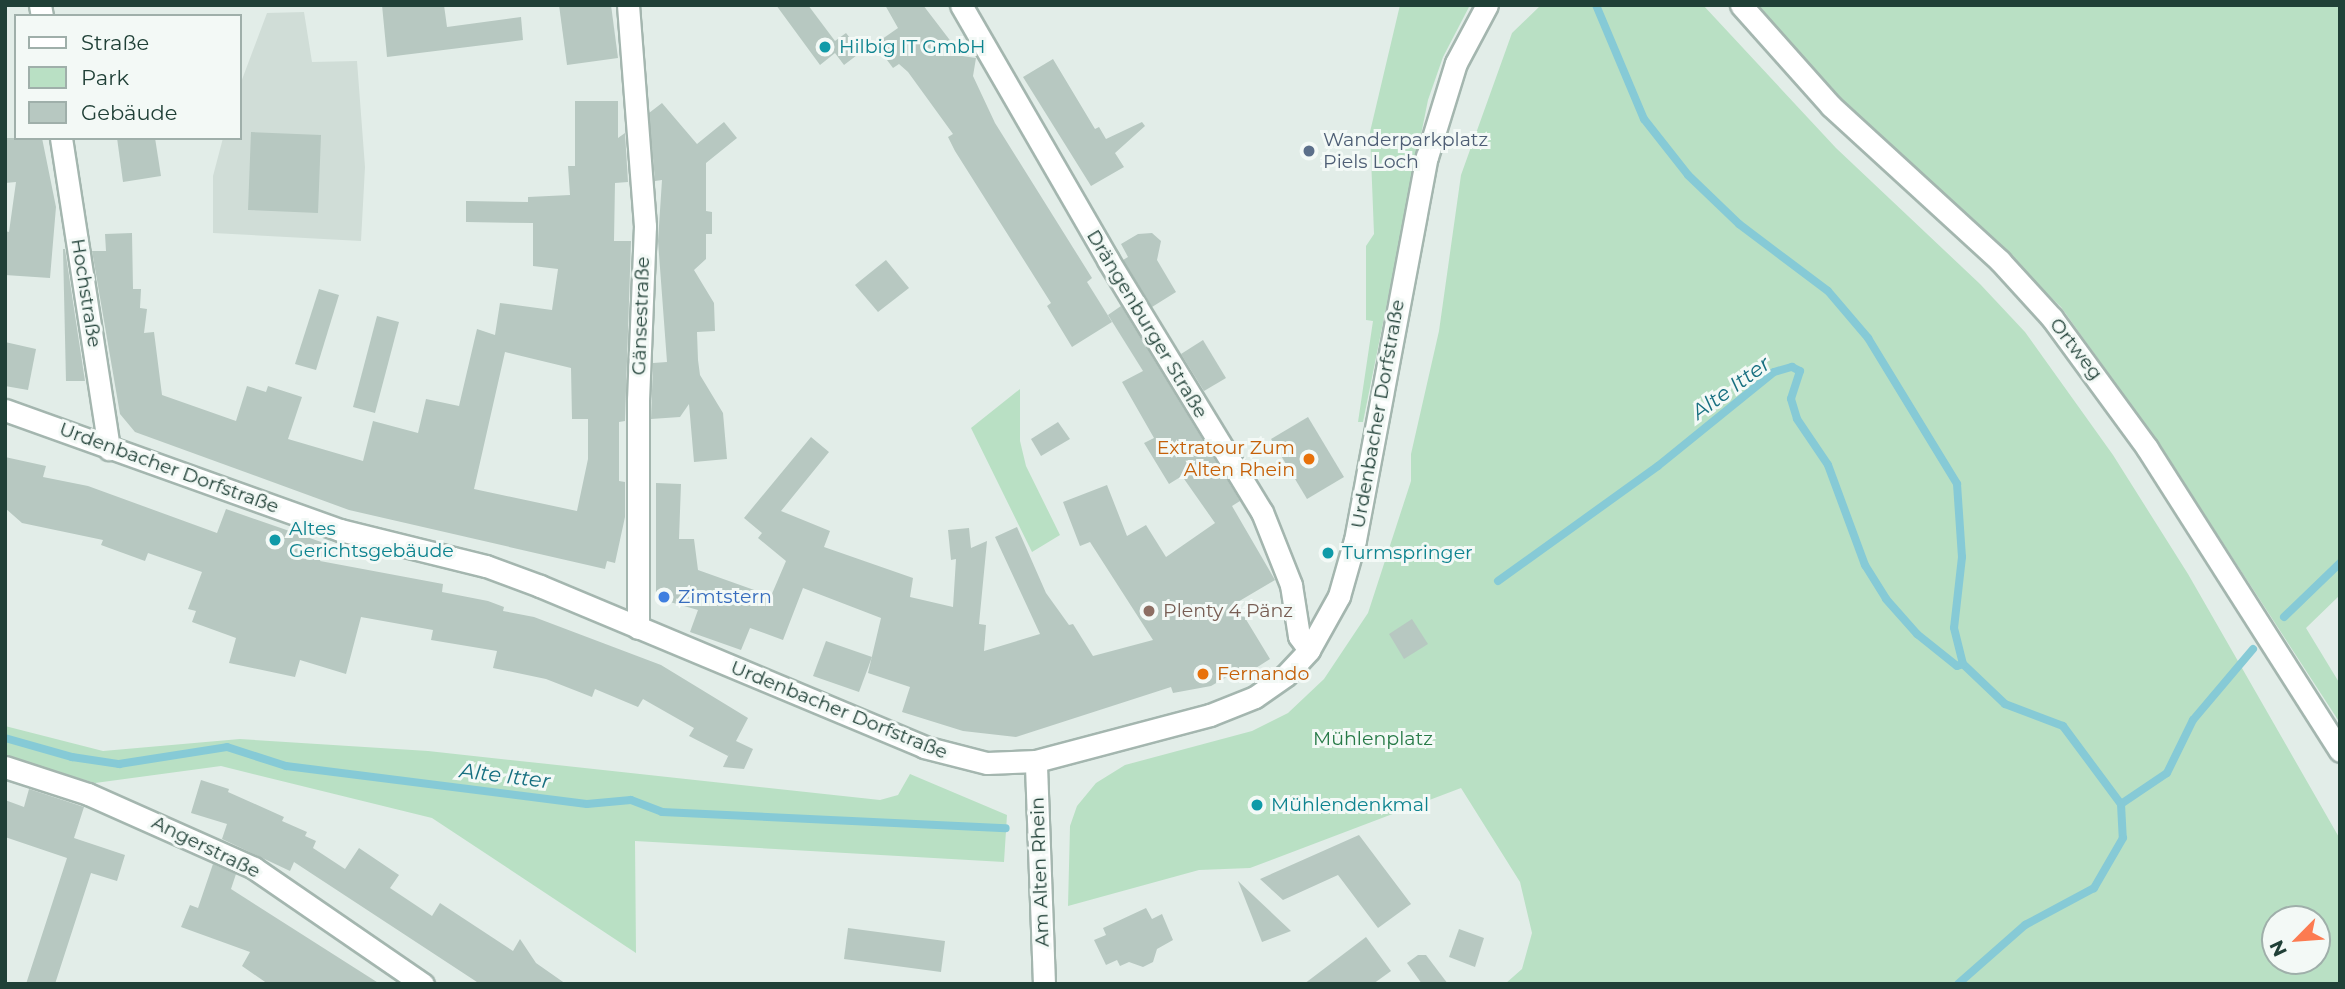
<!DOCTYPE html>
<meta charset="utf-8">
<style>
body{margin:0}
#map{position:relative;width:2345px;height:989px;overflow:hidden;background:#e2ede8;font-family:Montserrat,sans-serif}
div>[style]{position:absolute}
.built>*{inset:0;background:#d0ddd7}
.green>*{inset:0;background:#b9e0c4}
.stream>*{height:8px;margin:-4px;padding:0 4px;transform-origin:4px;border-radius:4px;background:#86cad6}
.building>*{inset:0;background:#b7c8c1}
.roads{filter:drop-shadow(2px 0 #a4b6af) drop-shadow(-2px 0 #a4b6af) drop-shadow(0 2px #a4b6af) drop-shadow(0 -2px #a4b6af)}
.minor>*{height:21px;margin:-10.5px;padding:0 10.5px;transform-origin:10.5px;border-radius:10.5px;background:#fff}
.tertiary>*{height:21px;margin:-10.5px;padding:0 10.5px;transform-origin:10.5px;border-radius:10.5px;background:#fff}
.dots>*{width:19px;height:19px;translate:-50% -50%;box-sizing:border-box;border:4px solid #f3f9f6;border-radius:50%}
span{translate:-50% -50%;white-space:nowrap;text-align:center;line-height:1.15;-webkit-text-stroke:6px #f3f9f6;paint-order:stroke}
.culture-label{font-size:19px;color:#0d838f}
.left{translate:0 -50%;text-align:left}
.service-label{font-size:19px;color:#4e5e75}
.street-label{font-size:19px;color:#204037}
.food-label{font-size:19px;color:#c56008}
.right{translate:-100% -50%;text-align:right}
.shop-label{font-size:19px;color:#366cbe}
.education-label{font-size:19px;color:#785e54}
.park-label{font-size:19px;color:#277a47}
.water-label{font-size:21px;color:#166f80;font-style:italic}
.frame{position:absolute;inset:0;border:7px solid #204037;pointer-events:none}
.legend{position:absolute;left:14px;top:14px;width:228px;height:126px;box-sizing:border-box;background:#f3f9f6;border:2px solid #9fafaa;margin:0;padding:9px 12px;list-style:none;font-size:21px;color:#204037}
.legend li{display:flex;align-items:center;gap:14px;height:35px}
.legend b{width:35px;border:2px solid #9fafaa}
.north{position:absolute;left:2261px;top:905px;width:70px;height:70px;box-sizing:border-box;background:#f3f9f6;border:2px solid #9fafaa;border-radius:50%;rotate:245deg;font-size:19px;font-weight:700;line-height:28px;text-align:center;color:#204037}
.north::after{content:'';display:block;margin:auto;width:24px;height:32px;background:#fc7b51;clip-path:polygon(50% 0,100% 100%,50% 72%,0 100%)}
</style>
<div id="map">
<div class="built">
<div style="clip-path:polygon(304px 12px,312px 62px,357px 61px,365px 167px,361px 241px,213px 233px,213px 176px,223px 138px,240px 138px,240px 85px,267px 13px)"></div>
</div>
<div class="green">
<div style="clip-path:polygon(1400px 5px,1470px 5px,1443px 57px,1428px 100px,1363px 422px,1358px 422px,1373px 321px,1366px 320px,1366px 246px,1374px 234px,1370px 132px)"></div>
<div style="clip-path:polygon(evenodd,1541px 5px,1703px 5px,1836px 148px,1980px 284px,2025px 332px,2113px 455px,2188px 574px,2340px 839px,2340px 984px,1505px 984px,1522px 969px,1532px 933px,1520px 882px,1461px 788px,1250px 868px,1199px 870px,1068px 906px,1070px 826px,1077px 806px,1096px 783px,1125px 765px,1252px 731px,1288px 713px,1324px 679px,1368px 613px,1411px 481px,1411px 454px,1439px 331px,1461px 175px,1512px 33px,1541px 5px,2275px 919px,2317px 919px,2317px 961px,2275px 961px,2275px 919px)"></div>
<div style="clip-path:polygon(1754px 5px,2340px 5px,2340px 595px,2306px 628px,2340px 684px,2340px 723px,2158px 443px,2061px 307px,1840px 97px)"></div>
<div style="clip-path:polygon(1020px 389px,1020px 441px,1026px 466px,1060px 535px,1032px 552px,971px 428px)"></div>
<div style="clip-path:polygon(5px 726px,103px 751px,240px 739px,428px 751px,880px 800px,898px 795px,910px 774px,1007px 815px,1004px 862px,635px 841px,636px 953px,432px 818px,221px 766px,95px 783px,5px 756px)"></div>
</div>
<div class="stream">
<div style="left:1596px;top:5px;width:124px;rotate:67.2deg"></div>
<div style="left:1644px;top:119px;width:71px;rotate:51.8deg"></div>
<div style="left:1688px;top:175px;width:71px;rotate:43.9deg"></div>
<div style="left:1739px;top:224px;width:111px;rotate:37deg"></div>
<div style="left:1828px;top:291px;width:62px;rotate:49.6deg"></div>
<div style="left:1868px;top:338px;width:171px;rotate:58.6deg"></div>
<div style="left:1957px;top:484px;width:73px;rotate:86.1deg"></div>
<div style="left:1962px;top:557px;width:71px;rotate:96.4deg"></div>
<div style="left:1954px;top:628px;width:37px;rotate:76deg"></div>
<div style="left:1963px;top:664px;width:58px;rotate:43.6deg"></div>
<div style="left:2005px;top:704px;width:62px;rotate:20.8deg"></div>
<div style="left:2063px;top:726px;width:97px;rotate:53.4deg"></div>
<div style="left:2121px;top:804px;width:34px;rotate:87deg"></div>
<div style="left:2123px;top:838px;width:58px;rotate:120.1deg"></div>
<div style="left:2094px;top:888px;width:78px;rotate:151.8deg"></div>
<div style="left:2025px;top:925px;width:89px;rotate:138.6deg"></div>
<div style="left:1498px;top:581px;width:197px;rotate:-35.7deg"></div>
<div style="left:1658px;top:466px;width:149px;rotate:-39deg"></div>
<div style="left:1774px;top:372px;width:19px;rotate:-16deg"></div>
<div style="left:1792px;top:367px;width:9px;rotate:27deg"></div>
<div style="left:1800px;top:371px;width:29px;rotate:108deg"></div>
<div style="left:1791px;top:399px;width:21px;rotate:73deg"></div>
<div style="left:1797px;top:419px;width:55px;rotate:56deg"></div>
<div style="left:1828px;top:465px;width:107px;rotate:69.7deg"></div>
<div style="left:1865px;top:565px;width:40px;rotate:58deg"></div>
<div style="left:1886px;top:599px;width:47px;rotate:48.5deg"></div>
<div style="left:1917px;top:634px;width:51px;rotate:38.7deg"></div>
<div style="left:1957px;top:666px;width:6px;rotate:-18deg"></div>
<div style="left:2284px;top:617px;width:78px;rotate:-44deg"></div>
<div style="left:5px;top:738px;width:70px;rotate:15.8deg"></div>
<div style="left:72px;top:757px;width:48px;rotate:8.5deg"></div>
<div style="left:119px;top:764px;width:109px;rotate:-8.9deg"></div>
<div style="left:227px;top:747px;width:62px;rotate:17.9deg"></div>
<div style="left:286px;top:766px;width:303px;rotate:7.2deg"></div>
<div style="left:587px;top:804px;width:44px;rotate:-5.2deg"></div>
<div style="left:631px;top:800px;width:33px;rotate:21deg"></div>
<div style="left:662px;top:812px;width:344px;rotate:2.7deg"></div>
<div style="left:2121px;top:804px;width:55px;rotate:-34deg"></div>
<div style="left:2167px;top:773px;width:59px;rotate:-63.9deg"></div>
<div style="left:2193px;top:720px;width:93px;rotate:-49.8deg"></div>
</div>
<div class="building">
<div style="clip-path:polygon(382px 5px,444px 5px,447px 27px,521px 17px,523px 40px,387px 57px)"></div>
<div style="clip-path:polygon(559px 5px,611px 5px,618px 58px,567px 65px)"></div>
<div style="clip-path:polygon(776px 5px,808px 5px,835px 41px,846px 33px,861px 52px,844px 65px,835px 53px,820px 65px)"></div>
<div style="clip-path:polygon(885px 5px,923px 5px,962px 56px,976px 58px,973px 76px,995px 123px,1092px 278px,1087px 282px,1112px 322px,1072px 347px,1047px 306px,1051px 303px,955px 151px,948px 137px,953px 134px,908px 72px,899px 64px,893px 68px,875px 44px,898px 28px)"></div>
<div style="clip-path:polygon(1053px 59px,1095px 129px,1099px 127px,1106px 139px,1142px 122px,1145px 126px,1115px 153px,1124px 167px,1091px 186px,1023px 77px)"></div>
<div style="clip-path:polygon(evenodd,575px 101px,618px 101px,618px 138px,625px 133px,628px 182px,615px 183px,614px 241px,631px 241px,625px 421px,619px 422px,619px 481px,625px 482px,625px 517px,615px 563px,607px 561px,605px 569px,349px 510px,135px 432px,120px 414px,92px 251px,106px 251px,105px 234px,132px 233px,133px 289px,141px 289px,140px 308px,147px 309px,144px 333px,154px 332px,162px 395px,236px 421px,247px 386px,266px 392px,268px 386px,302px 397px,288px 439px,363px 461px,373px 421px,418px 433px,426px 399px,459px 406px,477px 329px,495px 335px,500px 303px,552px 310px,558px 269px,533px 266px,533px 223px,466px 222px,466px 201px,528px 202px,528px 197px,570px 195px,568px 166px,575px 166px,575px 101px,505px 352px,571px 368px,572px 419px,588px 419px,588px 459px,577px 511px,474px 489px,505px 352px)"></div>
<div style="clip-path:polygon(662px 103px,697px 144px,724px 122px,737px 138px,706px 163px,706px 211px,712px 212px,712px 234px,706px 234px,706px 259px,694px 270px,714px 303px,715px 331px,697px 332px,698px 360px,700px 375px,723px 413px,727px 459px,694px 462px,689px 404px,680px 417px,651px 419px,653px 363px,667px 362px,658px 241px,662px 180px,655px 181px,649px 113px)"></div>
<div style="clip-path:polygon(251px 132px,321px 135px,318px 213px,248px 210px)"></div>
<div style="clip-path:polygon(5px 138px,42px 138px,56px 207px,50px 278px,5px 275px,5px 231px,9px 232px,16px 182px,5px 183px)"></div>
<div style="clip-path:polygon(117px 138px,155px 138px,161px 176px,123px 182px)"></div>
<div style="clip-path:polygon(1152px 233px,1161px 241px,1157px 260px,1176px 292px,1152px 307px,1123px 260px,1128px 257px,1121px 244px,1138px 234px)"></div>
<div style="clip-path:polygon(63px 249px,65px 249px,85px 381px,66px 381px)"></div>
<div style="clip-path:polygon(886px 260px,909px 288px,878px 312px,855px 285px)"></div>
<div style="clip-path:polygon(319px 289px,339px 295px,316px 370px,295px 364px)"></div>
<div style="clip-path:polygon(1121px 306px,1240px 501px,1232px 506px,1275px 580px,1236px 603px,1270px 659px,1248px 673px,1244px 667px,1211px 686px,1173px 693px,1171px 687px,1016px 737px,963px 731px,902px 712px,910px 687px,868px 673px,881px 618px,803px 588px,783px 640px,750px 628px,741px 650px,690px 632px,698px 610px,656px 598px,656px 483px,681px 484px,679px 539px,694px 539px,698px 570px,771px 596px,786px 561px,758px 538px,762px 533px,744px 518px,811px 437px,829px 452px,781px 511px,830px 531px,824px 547px,913px 578px,910px 597px,953px 607px,956px 559px,951px 560px,948px 530px,969px 528px,971px 548px,987px 541px,979px 624px,986px 625px,984px 651px,1040px 634px,995px 537px,1017px 527px,1046px 593px,1069px 625px,1073px 624px,1093px 656px,1153px 640px,1090px 542px,1080px 546px,1063px 502px,1107px 485px,1127px 536px,1146px 525px,1166px 557px,1215px 523px,1182px 476px,1169px 484px,1144px 443px,1154px 438px,1122px 382px,1143px 371px,1108px 315px)"></div>
<div style="clip-path:polygon(377px 316px,399px 322px,375px 413px,353px 407px)"></div>
<div style="clip-path:polygon(1203px 340px,1226px 378px,1204px 391px,1181px 354px)"></div>
<div style="clip-path:polygon(5px 342px,36px 349px,28px 390px,5px 386px)"></div>
<div style="clip-path:polygon(1308px 417px,1344px 477px,1307px 499px,1271px 439px)"></div>
<div style="clip-path:polygon(1058px 422px,1070px 439px,1041px 456px,1031px 439px)"></div>
<div style="clip-path:polygon(5px 457px,46px 466px,43px 477px,88px 486px,217px 533px,226px 509px,327px 544px,320px 561px,443px 584px,442px 592px,488px 601px,504px 607px,503px 611px,534px 617px,661px 665px,748px 718px,736px 741px,753px 749px,744px 769px,723px 767px,730px 752px,728px 756px,689px 736px,694px 728px,643px 699px,638px 707px,595px 689px,592px 697px,546px 679px,493px 668px,497px 651px,431px 640px,433px 630px,361px 617px,346px 674px,300px 660px,295px 677px,229px 663px,236px 638px,192px 622px,196px 611px,188px 609px,202px 572px,148px 553px,145px 561px,101px 545px,103px 540px,22px 523px,5px 508px)"></div>
<div style="clip-path:polygon(1412px 619px,1428px 644px,1404px 659px,1389px 634px)"></div>
<div style="clip-path:polygon(826px 641px,872px 657px,859px 692px,813px 676px)"></div>
<div style="clip-path:polygon(201px 780px,229px 789px,228px 792px,284px 817px,282px 821px,307px 832px,305px 836px,316px 841px,313px 848px,345px 869px,359px 848px,399px 875px,390px 888px,432px 916px,440px 903px,513px 951px,520px 939px,536px 963px,566px 984px,480px 984px,294px 862px,290px 871px,222px 839px,227px 824px,191px 813px)"></div>
<div style="clip-path:polygon(29px 789px,84px 807px,74px 838px,125px 855px,117px 881px,91px 873px,55px 984px,26px 984px,67px 858px,5px 837px,5px 800px,24px 807px)"></div>
<div style="clip-path:polygon(1359px 835px,1411px 904px,1378px 928px,1338px 875px,1283px 900px,1260px 879px)"></div>
<div style="clip-path:polygon(213px 864px,236px 874px,231px 889px,380px 984px,268px 984px,242px 966px,250px 952px,181px 927px,190px 905px,198px 908px)"></div>
<div style="clip-path:polygon(1238px 881px,1291px 931px,1262px 942px)"></div>
<div style="clip-path:polygon(1146px 908px,1152px 919px,1162px 914px,1173px 940px,1157px 949px,1153px 962px,1143px 967px,1129px 962px,1120px 966px,1117px 960px,1106px 965px,1094px 940px,1106px 935px,1103px 928px)"></div>
<div style="clip-path:polygon(848px 928px,945px 941px,941px 972px,844px 959px)"></div>
<div style="clip-path:polygon(1459px 929px,1484px 938px,1475px 967px,1449px 957px)"></div>
<div style="clip-path:polygon(1366px 937px,1391px 971px,1373px 984px,1304px 984px)"></div>
<div style="clip-path:polygon(1418px 955px,1426px 955px,1448px 984px,1422px 984px,1407px 963px)"></div>
</div>
<div class="roads">
<div class="minor">
<div style="left:40px;top:5px;width:11px;rotate:80deg"></div>
<div style="left:628px;top:5px;width:222px;rotate:85.6deg"></div>
<div style="left:645px;top:226px;width:173px;rotate:92.3deg"></div>
<div style="left:638px;top:399px;width:229px;rotate:90deg"></div>
<div style="left:961px;top:5px;width:294px;rotate:60deg"></div>
<div style="left:1108px;top:260px;width:295px;rotate:58.6deg"></div>
<div style="left:1262px;top:512px;width:79px;rotate:68.3deg"></div>
<div style="left:1291px;top:585px;width:52px;rotate:81.1deg"></div>
<div style="left:1299px;top:636px;width:17px;rotate:54deg"></div>
<div style="left:1741px;top:5px;width:135px;rotate:48.3deg"></div>
<div style="left:1831px;top:106px;width:229px;rotate:42.5deg"></div>
<div style="left:2000px;top:261px;width:77px;rotate:47.6deg"></div>
<div style="left:2052px;top:318px;width:161px;rotate:53.8deg"></div>
<div style="left:2147px;top:448px;width:359px;rotate:57.5deg"></div>
<div style="left:61px;top:138px;width:315px;rotate:81.2deg"></div>
<div style="left:5px;top:410px;width:356px;rotate:19.7deg"></div>
<div style="left:340px;top:530px;width:150px;rotate:13.9deg"></div>
<div style="left:486px;top:566px;width:58px;rotate:20.3deg"></div>
<div style="left:540px;top:586px;width:416px;rotate:22.7deg"></div>
<div style="left:924px;top:747px;width:65px;rotate:14.3deg"></div>
<div style="left:987px;top:763px;width:49px;rotate:-2.3deg"></div>
<div style="left:5px;top:767px;width:87px;rotate:18deg"></div>
<div style="left:88px;top:794px;width:182px;rotate:24deg"></div>
<div style="left:254px;top:868px;width:205px;rotate:34.5deg"></div>
</div>
<div class="tertiary">
<div style="left:1044px;top:984px;width:223px;rotate:-92.1deg"></div>
<div style="left:1036px;top:761px;width:180px;rotate:-14.8deg"></div>
<div style="left:1210px;top:715px;width:48px;rotate:-21.8deg"></div>
<div style="left:1255px;top:697px;width:38px;rotate:-35deg"></div>
<div style="left:1286px;top:675px;width:34px;rotate:-47deg"></div>
<div style="left:1309px;top:650px;width:62px;rotate:-60.9deg"></div>
<div style="left:1339px;top:596px;width:58px;rotate:-74.1deg"></div>
<div style="left:1355px;top:540px;width:390px;rotate:-79.4deg"></div>
<div style="left:1427px;top:157px;width:98px;rotate:-72.9deg"></div>
<div style="left:1456px;top:63px;width:66px;rotate:-61.9deg"></div>
</div>
</div>
<div class="dots">
<div style="left:825px;top:47px;background:#0f9aa8"></div>
<div style="left:1309px;top:151px;background:#5c6f8a"></div>
<div style="left:1309px;top:459px;background:#e8710a"></div>
<div style="left:275px;top:540px;background:#0f9aa8"></div>
<div style="left:1328px;top:553px;background:#0f9aa8"></div>
<div style="left:664px;top:597px;background:#3f7fe0"></div>
<div style="left:1149px;top:611px;background:#8d6e63"></div>
<div style="left:1203px;top:674px;background:#e8710a"></div>
<div style="left:1257px;top:805px;background:#0f9aa8"></div>
</div>
<div class="culture-label">
<span class="left" style="left:839px;top:47px">Hilbig IT GmbH</span>
<span class="left" style="left:289px;top:540px">Altes<br>Gerichtsgebäude</span>
<span class="left" style="left:1342px;top:553px">Turmspringer</span>
<span class="left" style="left:1271px;top:805px">Mühlendenkmal</span>
</div>
<div class="service-label">
<span class="left" style="left:1323px;top:151px">Wanderparkplatz<br>Piels Loch</span>
</div>
<div class="street-label">
<span style="left:86px;top:293px;rotate:81deg">Hochstraße</span>
<span style="left:641px;top:316px;rotate:-88deg">Gänsestraße</span>
<span style="left:1147px;top:324px;rotate:59deg">Drängenburger Straße</span>
<span style="left:2076px;top:349px;rotate:52deg">Ortweg</span>
<span style="left:1378px;top:414px;rotate:-80deg">Urdenbacher Dorfstraße</span>
<span style="left:169px;top:468px;rotate:20deg">Urdenbacher Dorfstraße</span>
<span style="left:839px;top:710px;rotate:22deg">Urdenbacher Dorfstraße</span>
<span style="left:206px;top:847px;rotate:26deg">Angerstraße</span>
<span style="left:1040px;top:872px;rotate:-92deg">Am Alten Rhein</span>
</div>
<div class="food-label">
<span class="right" style="left:1295px;top:459px">Extratour Zum<br>Alten Rhein</span>
<span class="left" style="left:1217px;top:674px">Fernando</span>
</div>
<div class="shop-label">
<span class="left" style="left:678px;top:597px">Zimtstern</span>
</div>
<div class="education-label">
<span class="left" style="left:1163px;top:611px">Plenty 4 Pänz</span>
</div>
<div class="park-label">
<span style="left:1373px;top:739px">Mühlenplatz</span>
</div>
<div class="water-label">
<span style="left:1731px;top:388px;rotate:-36deg">Alte Itter</span>
<span style="left:505px;top:776px;rotate:7deg">Alte Itter</span>
</div>
<div class="frame"></div>
<ul class="legend">
<li><b style="height:9px;background:#fff"></b>Straße</li>
<li><b style="height:19px;background:#b9e0c4"></b>Park</li>
<li><b style="height:19px;background:#b7c8c1"></b>Gebäude</li>
</ul>
<div class="north">N</div>
</div>
